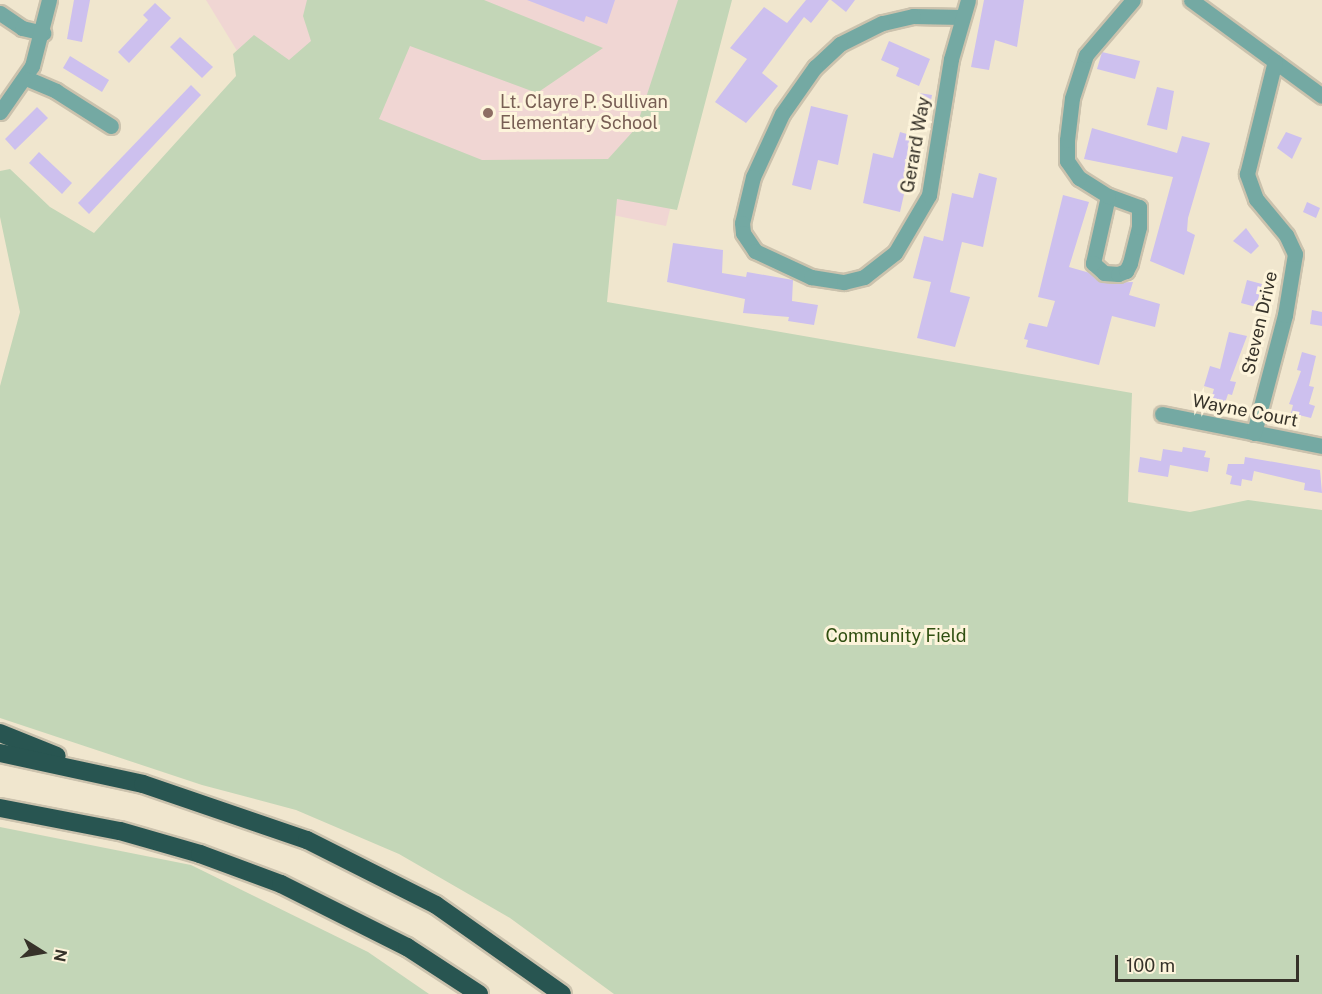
<!DOCTYPE html>
<style>
body{margin:0}
#map{position:relative;width:1322px;height:994px;overflow:hidden;background:#f0e6ce;font-family:"Public Sans",sans-serif}
div>[style]{position:absolute}
.education>*{inset:0;background:#f0d6d3}
.green>*{inset:0;background:#c3d6b7}
.building>*{inset:0;background:#cdc0ee}
.roads{filter:drop-shadow(2px 0 #cbc2ad) drop-shadow(-2px 0 #cbc2ad) drop-shadow(0 2px #cbc2ad) drop-shadow(0 -2px #cbc2ad)}
.minor>*{height:15px;margin:-7.5px;padding:0 7.5px;transform-origin:7.5px;border-radius:7.5px;background:#74a9a3}
.highway>*{height:18px;margin:-9px;padding:0 9px;transform-origin:9px;border-radius:9px;background:#285551}
.dots>*{width:16px;height:16px;translate:-50% -50%;box-sizing:border-box;border:3px solid #fdf4db;border-radius:50%}
span{translate:-50% -50%;white-space:nowrap;text-align:center;line-height:1.15;-webkit-text-stroke:6px #fdf4db;paint-order:stroke}
.education-label{font-size:18px;color:#785e54}
.left{translate:0 -50%;text-align:left}
.street-label{font-size:18px;color:#363229}
.park-label{font-size:18px;color:#304f11}
.north{position:absolute;left:12px;top:922px;width:60px;height:60px;-webkit-text-stroke:4px #fdf4db;paint-order:stroke;rotate:101deg;font-size:16px;font-weight:700;line-height:24px;text-align:center;color:#363229}
.north::after{content:'';display:block;margin:auto;width:21px;height:27px;background:#363229;clip-path:polygon(50% 0,100% 100%,50% 72%,0 100%)}
.scale{position:absolute;left:1115px;top:955px;width:184px;height:27px;box-sizing:border-box;border:3px solid #363229;border-top:0;padding-left:8px;font-size:18px;line-height:21px;white-space:nowrap;color:#363229;-webkit-text-stroke:4px #fdf4db;paint-order:stroke}
</style>
<div id="map">
<div class="education">
<div style="clip-path:polygon(206px 0,720px 0,666px 226px,569px 206px,250px 72px)"></div>
</div>
<div class="green">
<div style="clip-path:polygon(307px 0,484px 0,603px 48px,537px 93px,410px 46px,379px 119px,482px 160px,608px 159px,636px 128px,678px 0,732px 0,677px 210px,617px 199px,607px 302px,1132px 393px,1128px 502px,1190px 512px,1248px 500px,1322px 510px,1322px 994px,614px 994px,510px 918px,399px 854px,296px 810px,202px 785px,0 718px,0 386px,20px 312px,0 217px,0 171px,10px 169px,50px 207px,94px 233px,236px 76px,233px 54px,254px 35px,289px 60px,311px 41px,303px 16px)"></div>
<div style="clip-path:polygon(0 827px,191px 865px,368px 952px,429px 994px,0 994px)"></div>
</div>
<div class="building">
<div style="clip-path:polygon(74px 0,90px 0,82px 42px,67px 39px)"></div>
<div style="clip-path:polygon(527px 0,615px 0,607px 24px,586px 16px,584px 22px)"></div>
<div style="clip-path:polygon(806px 0,829px 0,811px 23px,804px 17px,762px 73px,778px 86px,746px 123px,715px 102px,747px 59px,730px 48px,764px 7px,787px 23px)"></div>
<div style="clip-path:polygon(831px 0,855px 0,846px 12px)"></div>
<div style="clip-path:polygon(984px 0,1024px 0,1017px 47px,995px 40px,989px 70px,971px 67px)"></div>
<div style="clip-path:polygon(155px 3px,171px 18px,129px 63px,118px 52px,148px 20px,143px 15px)"></div>
<div style="clip-path:polygon(180px 37px,213px 67px,202px 78px,170px 47px)"></div>
<div style="clip-path:polygon(889px 41px,930px 59px,919px 86px,896px 76px,899px 68px,881px 60px)"></div>
<div style="clip-path:polygon(1102px 52px,1140px 61px,1135px 79px,1097px 69px)"></div>
<div style="clip-path:polygon(70px 56px,109px 80px,102px 92px,63px 68px)"></div>
<div style="clip-path:polygon(191px 85px,201px 95px,89px 214px,78px 203px)"></div>
<div style="clip-path:polygon(1157px 87px,1174px 91px,1167px 130px,1147px 125px)"></div>
<div style="clip-path:polygon(919px 93px,932px 95px,930px 106px,917px 104px)"></div>
<div style="clip-path:polygon(811px 106px,848px 115px,838px 165px,818px 160px,811px 190px,792px 185px)"></div>
<div style="clip-path:polygon(37px 107px,48px 118px,15px 150px,5px 139px)"></div>
<div style="clip-path:polygon(1092px 128px,1177px 153px,1182px 136px,1210px 143px,1188px 218px,1187px 231px,1195px 235px,1184px 275px,1150px 261px,1173px 177px,1084px 159px)"></div>
<div style="clip-path:polygon(900px 132px,917px 137px,900px 212px,863px 203px,873px 153px,893px 158px)"></div>
<div style="clip-path:polygon(1286px 132px,1302px 138px,1292px 159px,1277px 148px)"></div>
<div style="clip-path:polygon(39px 152px,72px 183px,62px 194px,29px 163px)"></div>
<div style="clip-path:polygon(979px 173px,997px 178px,983px 247px,962px 242px,950px 292px,970px 297px,955px 347px,917px 338px,931px 282px,913px 278px,924px 236px,943px 241px,952px 193px,973px 198px)"></div>
<div style="clip-path:polygon(1063px 195px,1089px 202px,1069px 267px,1090px 273px,1103px 283px,1133px 282px,1129px 295px,1160px 304px,1155px 327px,1112px 316px,1099px 365px,1026px 347px,1028px 340px,1024px 339px,1029px 323px,1047px 327px,1055px 301px,1038px 297px)"></div>
<div style="clip-path:polygon(1307px 202px,1320px 208px,1316px 218px,1303px 212px)"></div>
<div style="clip-path:polygon(1246px 228px,1259px 246px,1251px 254px,1233px 241px)"></div>
<div style="clip-path:polygon(673px 243px,723px 250px,722px 273px,746px 277px,747px 272px,793px 280px,792px 301px,818px 305px,814px 325px,788px 321px,789px 317px,743px 313px,745px 299px,667px 282px)"></div>
<div style="clip-path:polygon(1247px 280px,1262px 284px,1256px 307px,1241px 303px)"></div>
<div style="clip-path:polygon(1312px 310px,1322px 312px,1322px 326px,1310px 324px)"></div>
<div style="clip-path:polygon(1229px 332px,1247px 336px,1230px 381px,1236px 382px,1232px 395px,1228px 394px,1225px 403px,1211px 399px,1214px 389px,1204px 386px,1210px 366px,1220px 369px)"></div>
<div style="clip-path:polygon(1302px 352px,1316px 356px,1309px 386px,1314px 387px,1309px 404px,1315px 406px,1311px 418px,1291px 413px,1293px 405px,1289px 404px,1301px 371px,1297px 370px)"></div>
<div style="clip-path:polygon(1183px 447px,1206px 451px,1204px 457px,1210px 458px,1208px 472px,1170px 465px,1168px 477px,1138px 472px,1140px 457px,1161px 461px,1163px 449px,1182px 452px)"></div>
<div style="clip-path:polygon(1245px 457px,1320px 470px,1322px 493px,1304px 490px,1305px 483px,1254px 471px,1252px 481px,1242px 479px,1241px 486px,1230px 484px,1232px 476px,1226px 474px,1228px 464px,1244px 464px)"></div>
</div>
<div class="roads">
<div class="minor">
<div style="left:1191px;top:0;width:162px;rotate:36.2deg"></div>
<div style="left:0;top:13px;width:27px;rotate:34deg"></div>
<div style="left:22px;top:28px;width:22px;rotate:13deg"></div>
<div style="left:962px;top:17px;width:49px;rotate:-178.8deg"></div>
<div style="left:913px;top:16px;width:32px;rotate:167deg"></div>
<div style="left:882px;top:23px;width:47px;rotate:153.4deg"></div>
<div style="left:840px;top:44px;width:34px;rotate:137deg"></div>
<div style="left:815px;top:67px;width:57px;rotate:125.1deg"></div>
<div style="left:782px;top:114px;width:69px;rotate:114.7deg"></div>
<div style="left:753px;top:177px;width:47px;rotate:103.4deg"></div>
<div style="left:742px;top:223px;width:10px;rotate:84deg"></div>
<div style="left:743px;top:233px;width:22px;rotate:56deg"></div>
<div style="left:755px;top:251px;width:62px;rotate:24.9deg"></div>
<div style="left:811px;top:277px;width:33px;rotate:9deg"></div>
<div style="left:844px;top:282px;width:21px;rotate:-14deg"></div>
<div style="left:864px;top:277px;width:39px;rotate:-38deg"></div>
<div style="left:895px;top:253px;width:67px;rotate:-59.6deg"></div>
<div style="left:929px;top:195px;width:138px;rotate:-80.8deg"></div>
<div style="left:951px;top:59px;width:61px;rotate:-73.9deg"></div>
<div style="left:26px;top:78px;width:33px;rotate:23deg"></div>
<div style="left:56px;top:91px;width:65px;rotate:32.5deg"></div>
<div style="left:0;top:112px;width:56px;rotate:-55.2deg"></div>
<div style="left:32px;top:66px;width:68px;rotate:-75.6deg"></div>
<div style="left:1108px;top:196px;width:69px;rotate:102.6deg"></div>
<div style="left:1093px;top:263px;width:15px;rotate:42deg"></div>
<div style="left:1104px;top:273px;width:14px;rotate:4deg"></div>
<div style="left:1118px;top:274px;width:9px;rotate:-21deg"></div>
<div style="left:1126px;top:271px;width:9px;rotate:-63deg"></div>
<div style="left:1130px;top:263px;width:37px;rotate:-76deg"></div>
<div style="left:1139px;top:227px;width:20px;rotate:-90deg"></div>
<div style="left:1139px;top:207px;width:33px;rotate:-160deg"></div>
<div style="left:1108px;top:196px;width:34px;rotate:-148deg"></div>
<div style="left:1079px;top:178px;width:21px;rotate:-125deg"></div>
<div style="left:1067px;top:161px;width:21px;rotate:-90deg"></div>
<div style="left:1067px;top:140px;width:42px;rotate:-83.2deg"></div>
<div style="left:1072px;top:98px;width:45px;rotate:-72deg"></div>
<div style="left:1086px;top:55px;width:72px;rotate:-49.5deg"></div>
<div style="left:1162px;top:414px;width:163px;rotate:11.3deg"></div>
<div style="left:1254px;top:433px;width:122px;rotate:-75.3deg"></div>
<div style="left:1285px;top:315px;width:62px;rotate:-80.7deg"></div>
<div style="left:1295px;top:254px;width:21px;rotate:-115deg"></div>
<div style="left:1286px;top:235px;width:47px;rotate:-129.8deg"></div>
<div style="left:1256px;top:199px;width:27px;rotate:-110deg"></div>
<div style="left:1247px;top:174px;width:116px;rotate:-76.1deg"></div>
</div>
<div class="highway">
<div style="left:0;top:733px;width:61px;rotate:22deg"></div>
<div style="left:0;top:753px;width:146px;rotate:12.2deg"></div>
<div style="left:143px;top:784px;width:173px;rotate:18.9deg"></div>
<div style="left:307px;top:840px;width:144px;rotate:26.7deg"></div>
<div style="left:436px;top:905px;width:154px;rotate:35.2deg"></div>
<div style="left:0;top:808px;width:122px;rotate:10.9deg"></div>
<div style="left:120px;top:831px;width:83px;rotate:16deg"></div>
<div style="left:200px;top:854px;width:86px;rotate:20.3deg"></div>
<div style="left:281px;top:884px;width:141px;rotate:26.6deg"></div>
<div style="left:407px;top:947px;width:86px;rotate:33.1deg"></div>
</div>
</div>
<div class="dots">
<div style="left:488px;top:113px;background:#8d6e63"></div>
</div>
<div class="education-label">
<span class="left" style="left:500px;top:113px">Lt. Clayre P. Sullivan<br>Elementary School</span>
</div>
<div class="street-label">
<span style="left:916px;top:145px;rotate:-80deg">Gerard Way</span>
<span style="left:1260px;top:323px;rotate:-77deg">Steven Drive</span>
<span style="left:1245px;top:411px;rotate:11deg">Wayne Court</span>
</div>
<div class="park-label">
<span style="left:896px;top:636px">Community Field</span>
</div>
<div class="north">N</div>
<div class="scale">100 m</div>
</div>
